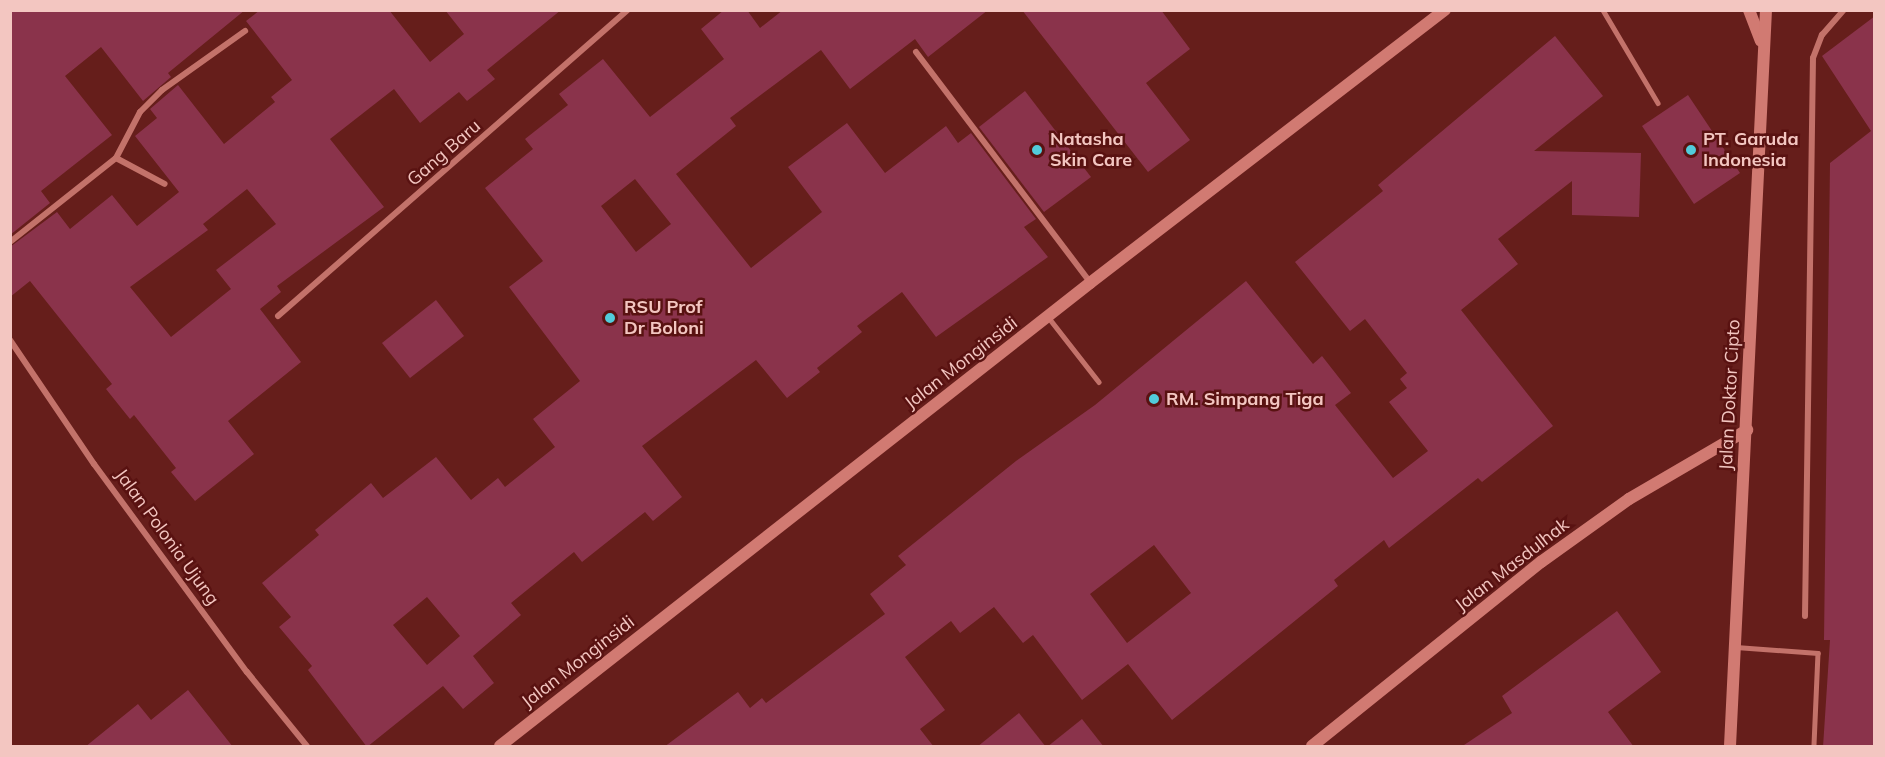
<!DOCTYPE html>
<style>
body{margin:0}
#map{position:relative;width:1885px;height:757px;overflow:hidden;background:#661e1b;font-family:Mulish,sans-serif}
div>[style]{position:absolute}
.building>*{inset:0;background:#8a334b}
.lane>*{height:4.5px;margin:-2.25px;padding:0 2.25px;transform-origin:2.25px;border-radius:2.25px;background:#c3726a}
.street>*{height:6px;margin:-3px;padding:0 3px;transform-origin:3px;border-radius:3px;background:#c3726a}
.secondary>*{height:12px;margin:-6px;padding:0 6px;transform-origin:6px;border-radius:6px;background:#d17a72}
.dots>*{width:16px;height:16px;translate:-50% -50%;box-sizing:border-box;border:3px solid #591211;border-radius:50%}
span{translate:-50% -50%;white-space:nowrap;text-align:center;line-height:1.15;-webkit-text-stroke:5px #591211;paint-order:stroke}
.poi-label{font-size:18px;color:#f3c6c1;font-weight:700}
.left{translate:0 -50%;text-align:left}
.street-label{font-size:18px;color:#f3c6c1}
.frame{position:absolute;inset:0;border:12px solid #f3c6c1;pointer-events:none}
</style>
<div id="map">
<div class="building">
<div style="clip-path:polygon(10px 10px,245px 10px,168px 73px,171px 77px,143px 101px,101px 47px,65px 76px,112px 135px,41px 191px,50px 203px,10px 235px)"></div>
<div style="clip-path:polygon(evenodd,260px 10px,389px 10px,430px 62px,464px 34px,445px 10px,561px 10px,487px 70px,495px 79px,467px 101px,459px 92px,420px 123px,394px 89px,330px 139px,384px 207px,277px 286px,281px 292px,260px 309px,301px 362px,228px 421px,254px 454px,195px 501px,171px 472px,176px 468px,134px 415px,130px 419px,106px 389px,112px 384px,30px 281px,10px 297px,10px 247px,57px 212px,70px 229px,112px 195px,137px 226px,179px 192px,135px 136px,157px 118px,150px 109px,178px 85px,224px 144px,275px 102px,271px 97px,292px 80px,246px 21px,260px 10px,247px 189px,276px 224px,216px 270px,231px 289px,171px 337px,130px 287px,208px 230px,203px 224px,247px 189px)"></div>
<div style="clip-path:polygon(evenodd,724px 10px,747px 10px,760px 28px,783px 10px,988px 10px,928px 57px,915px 39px,850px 89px,821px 50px,730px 118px,736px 126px,676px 174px,751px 268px,822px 212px,788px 167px,847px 123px,885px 173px,946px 126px,958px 143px,971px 133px,1036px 219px,1024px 227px,1048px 257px,936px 337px,902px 292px,857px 326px,862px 332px,817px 368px,820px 372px,787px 398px,756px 360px,642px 446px,682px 497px,653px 521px,645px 512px,582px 562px,574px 552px,511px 603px,521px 615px,473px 656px,494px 683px,463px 709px,443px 686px,367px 747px,308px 670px,312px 666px,279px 627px,291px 617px,262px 583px,319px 535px,315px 530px,371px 483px,383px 498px,436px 457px,471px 500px,498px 478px,505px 487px,555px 447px,533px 419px,580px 381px,509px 287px,543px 261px,485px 188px,533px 149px,525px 139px,568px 105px,559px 94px,603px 59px,650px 117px,724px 59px,701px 29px,724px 10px,635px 179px,671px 224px,636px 252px,601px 206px,635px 179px,724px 10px,427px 597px,460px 636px,427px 665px,393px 625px,427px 597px)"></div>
<div style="clip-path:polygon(1022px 10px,1161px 10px,1190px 49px,1146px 83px,1190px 140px,1148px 172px)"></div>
<div style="clip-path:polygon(1875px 16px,1875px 747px,1823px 747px,1830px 640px,1824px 640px,1830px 163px,1871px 131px,1822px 56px)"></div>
<div style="clip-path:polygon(evenodd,1555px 36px,1603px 96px,1534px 151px,1641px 153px,1639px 217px,1572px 215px,1572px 181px,1498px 239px,1518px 264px,1461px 310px,1553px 426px,1482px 482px,1478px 478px,1389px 548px,1384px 540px,1334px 580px,1338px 586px,1172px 720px,1128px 664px,1082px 700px,1033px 635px,1023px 643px,994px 607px,960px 633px,951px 621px,905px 657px,945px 710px,920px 729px,934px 747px,664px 747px,738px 692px,750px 708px,762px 698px,766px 703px,885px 614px,870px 594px,906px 565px,898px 556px,1016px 461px,1095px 405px,1246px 281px,1313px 364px,1322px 356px,1351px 393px,1335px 405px,1393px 478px,1428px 451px,1389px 402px,1407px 388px,1400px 379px,1407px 373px,1365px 319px,1350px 331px,1295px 262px,1383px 191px,1378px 185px,1555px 36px,1154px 545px,1191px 593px,1127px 643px,1090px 594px,1154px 545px)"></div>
<div style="clip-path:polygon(1025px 91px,1091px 177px,1044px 212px,979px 127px)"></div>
<div style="clip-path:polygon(1688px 95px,1740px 173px,1694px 204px,1642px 126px)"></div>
<div style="clip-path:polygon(436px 300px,464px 336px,410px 378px,382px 343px)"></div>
<div style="clip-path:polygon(1617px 611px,1661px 672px,1608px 712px,1634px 747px,1461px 747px,1512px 713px,1502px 696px)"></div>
<div style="clip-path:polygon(188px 690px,233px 747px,85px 747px,138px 704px,151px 720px)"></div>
<div style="clip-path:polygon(1019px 713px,1046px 747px,977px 747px)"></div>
<div style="clip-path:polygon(1082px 719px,1104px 747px,1047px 747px)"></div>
</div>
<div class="lane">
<div style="left:1603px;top:10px;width:108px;rotate:59.4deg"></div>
<div style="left:1049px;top:318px;width:81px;rotate:52deg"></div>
<div style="left:1736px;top:647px;width:82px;rotate:4.2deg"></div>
<div style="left:1818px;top:653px;width:93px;rotate:92.5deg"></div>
</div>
<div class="street">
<div style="left:916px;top:52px;width:288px;rotate:52.9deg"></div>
<div style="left:116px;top:158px;width:55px;rotate:28deg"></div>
<div style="left:10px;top:242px;width:135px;rotate:-38.4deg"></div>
<div style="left:116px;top:158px;width:52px;rotate:-62.4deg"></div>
<div style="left:140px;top:112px;width:31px;rotate:-45deg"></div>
<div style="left:162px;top:90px;width:102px;rotate:-35.4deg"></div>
<div style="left:278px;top:316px;width:465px;rotate:-41.2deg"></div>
<div style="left:10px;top:340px;width:150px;rotate:55.9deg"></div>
<div style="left:94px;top:464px;width:258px;rotate:53.7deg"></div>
<div style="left:247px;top:672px;width:95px;rotate:51deg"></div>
<div style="left:1805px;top:616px;width:558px;rotate:-89.18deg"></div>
<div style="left:1813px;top:58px;width:25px;rotate:-69deg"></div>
<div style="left:1822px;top:35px;width:33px;rotate:-49deg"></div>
</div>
<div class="secondary">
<div style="left:1749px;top:10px;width:33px;rotate:69deg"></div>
<div style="left:500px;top:746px;width:750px;rotate:-38.12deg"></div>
<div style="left:1090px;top:283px;width:448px;rotate:-37.6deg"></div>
<div style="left:1312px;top:746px;width:294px;rotate:-38.8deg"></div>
<div style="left:1541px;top:562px;width:108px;rotate:-35.6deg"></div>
<div style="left:1629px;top:499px;width:137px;rotate:-30.3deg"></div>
<div style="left:1730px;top:746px;width:737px;rotate:-87.2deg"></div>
</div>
<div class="dots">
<div style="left:1037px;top:150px;background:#52cbda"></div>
<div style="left:1691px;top:150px;background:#52cbda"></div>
<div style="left:610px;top:318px;background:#52cbda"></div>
<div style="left:1154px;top:399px;background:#52cbda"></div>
</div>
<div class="poi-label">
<span class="left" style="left:1050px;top:150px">Natasha<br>Skin Care</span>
<span class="left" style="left:1703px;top:150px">PT. Garuda<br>Indonesia</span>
<span class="left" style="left:624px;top:318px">RSU Prof<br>Dr Boloni</span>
<span class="left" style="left:1166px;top:399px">RM. Simpang Tiga</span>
</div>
<div class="street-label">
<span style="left:444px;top:153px;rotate:-41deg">Gang Baru</span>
<span style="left:961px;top:363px;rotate:-38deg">Jalan Monginsidi</span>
<span style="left:1730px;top:395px;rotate:-87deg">Jalan Doktor Cipto</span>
<span style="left:167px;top:537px;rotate:54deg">Jalan Polonia Ujung</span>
<span style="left:1512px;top:565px;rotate:-38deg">Jalan Masdulhak</span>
<span style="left:578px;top:662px;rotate:-38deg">Jalan Monginsidi</span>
</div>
<div class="frame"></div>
</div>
